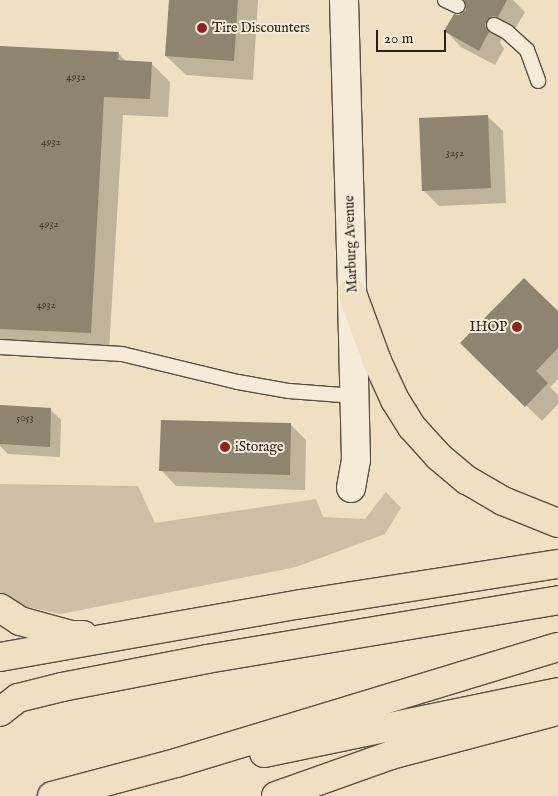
<!DOCTYPE html>
<style>
body{margin:0}
#map{position:relative;width:558px;height:796px;overflow:hidden;background:#efe0c3;font-family:"IM FELL English",serif}
div>[style]{position:absolute}
.green>*{inset:0;background:#cdbfa6}
.shadow>*{inset:0;background:#0003}
.building>*{inset:0;background:#8f8470}
.roads{filter:drop-shadow(1px 0 #5a5042) drop-shadow(-1px 0 #5a5042) drop-shadow(0 1px #5a5042) drop-shadow(0 -1px #5a5042)}
.lane>*{height:14px;margin:-7px;padding:0 7px;transform-origin:7px;border-radius:7px;background:#f5ebd8}
.street>*{height:28px;margin:-14px;padding:0 14px;transform-origin:14px;border-radius:14px;background:#f5ebd8}
.secondary>*{height:28px;margin:-14px;padding:0 14px;transform-origin:14px;border-radius:14px;background:#f5ebd8}
.highway>*{height:28px;margin:-14px;padding:0 14px;transform-origin:14px;border-radius:14px;background:#efe0c3}
.dots>*{width:14px;height:14px;translate:-50% -50%;box-sizing:border-box;border:2px solid #f5ebd8;border-radius:50%}
span{translate:-50% -50%;white-space:nowrap;text-align:center;line-height:1.15;-webkit-text-stroke:4px #f5ebd8;paint-order:stroke}
.number-label{font-size:11px;color:#42392d}
.number-label span{-webkit-text-stroke-width:0}
.poi-label{font-size:14px;color:#282017}
.left{translate:0 -50%;text-align:left}
.right{translate:-100% -50%;text-align:right}
.street-label{font-size:14px;color:#282017}
.scale{position:absolute;left:376px;top:30px;width:70px;height:22px;box-sizing:border-box;border:2px solid #282017;border-top:0;padding-left:6px;font-size:15px;line-height:18px;white-space:nowrap;color:#282017;-webkit-text-stroke:4px #f5ebd8;paint-order:stroke}
</style>
<div id="map">
<div class="green">
<div style="clip-path:polygon(0 484px,138px 486px,155px 523px,316px 499px,323px 517px,365px 519px,386px 492px,401px 508px,385px 534px,296px 567px,61px 614px,4px 602px,0 598px)"></div>
</div>
<div class="shadow">
<div style="clip-path:polygon(170px 0,258px 0,253px 80px,186px 75px,166px 56px)"></div>
<div style="clip-path:polygon(465px 0,513px 0,525px 12px,513px 32px,502px 36px,500px 42px,504px 49px,495px 65px,461px 47px,446px 31px,467px 11px)"></div>
<div style="clip-path:polygon(0 47px,118px 53px,127px 62px,151px 63px,170px 82px,168px 117px,123px 115px,109px 351px,0 346px)"></div>
<div style="clip-path:polygon(487px 116px,503px 131px,506px 203px,439px 206px,423px 190px)"></div>
<div style="clip-path:polygon(558px 313px,558px 379px,550px 387px,558px 395px,558px 404px,542px 421px,462px 343px)"></div>
<div style="clip-path:polygon(0 406px,50px 409px,61px 420px,60px 457px,8px 454px,0 446px)"></div>
<div style="clip-path:polygon(291px 425px,306px 440px,305px 490px,176px 486px,161px 470px)"></div>
</div>
<div class="building">
<div style="clip-path:polygon(169px 0,238px 0,234px 61px,165px 56px)"></div>
<div style="clip-path:polygon(464px 0,507px 0,498px 17px,493px 16px,487px 20px,485px 26px,489px 32px,479px 51px,444px 31px,454px 14px,459px 15px,466px 10px)"></div>
<div style="clip-path:polygon(0 46px,119px 52px,118px 60px,152px 62px,150px 99px,104px 97px,91px 333px,0 329px)"></div>
<div style="clip-path:polygon(488px 115px,491px 188px,422px 191px,419px 118px)"></div>
<div style="clip-path:polygon(524px 278px,558px 311px,558px 348px,536px 371px,548px 383px,525px 407px,460px 343px)"></div>
<div style="clip-path:polygon(0 405px,51px 408px,50px 447px,0 444px)"></div>
<div style="clip-path:polygon(161px 420px,291px 423px,290px 475px,159px 471px)"></div>
</div>
<div class="roads">
<div class="lane">
<div style="left:445px;top:0;width:14px;rotate:25deg"></div>
<div style="left:494px;top:25px;width:15px;rotate:28deg"></div>
<div style="left:507px;top:32px;width:27px;rotate:42deg"></div>
<div style="left:527px;top:50px;width:33px;rotate:70deg"></div>
<div style="left:0;top:347px;width:122px;rotate:3.3deg"></div>
<div style="left:122px;top:354px;width:119px;rotate:13.6deg"></div>
<div style="left:238px;top:382px;width:52px;rotate:10deg"></div>
<div style="left:289px;top:391px;width:66px;rotate:4.3deg"></div>
</div>
<div class="street">
<div style="left:351px;top:488px;width:28px;rotate:-80deg"></div>
<div style="left:356px;top:460px;width:163px;rotate:-91.4deg"></div>
</div>
<div class="secondary">
<div style="left:344px;top:0;width:293px;rotate:88.4deg"></div>
</div>
<div class="highway">
<div style="left:352px;top:293px;width:72px;rotate:69.8deg"></div>
<div style="left:377px;top:361px;width:43px;rotate:65.2deg"></div>
<div style="left:395px;top:400px;width:32px;rotate:58deg"></div>
<div style="left:412px;top:427px;width:39px;rotate:48deg"></div>
<div style="left:438px;top:456px;width:38px;rotate:40deg"></div>
<div style="left:467px;top:480px;width:42px;rotate:30.3deg"></div>
<div style="left:503px;top:501px;width:59px;rotate:21.8deg"></div>
<div style="left:0;top:608px;width:24px;rotate:33deg"></div>
<div style="left:20px;top:621px;width:53px;rotate:15.4deg"></div>
<div style="left:71px;top:635px;width:12px"></div>
<div style="left:0;top:657px;width:307px;rotate:-10deg"></div>
<div style="left:302px;top:604px;width:259px;rotate:-8.9deg"></div>
<div style="left:0;top:712px;width:23px;rotate:-38deg"></div>
<div style="left:18px;top:698px;width:45px;rotate:-14deg"></div>
<div style="left:62px;top:687px;width:148px;rotate:-10.9deg"></div>
<div style="left:207px;top:659px;width:356px;rotate:-9.5deg"></div>
<div style="left:264px;top:753px;width:300px;rotate:-11.7deg"></div>
<div style="left:52px;top:796px;width:128px;rotate:-14.9deg"></div>
<div style="left:176px;top:763px;width:399px;rotate:-16.9deg"></div>
<div style="left:276px;top:796px;width:122px;rotate:-19.6deg"></div>
<div style="left:391px;top:755px;width:173px;rotate:-14.8deg"></div>
</div>
</div>
<div class="dots">
<div style="left:202px;top:28px;background:#8f2418"></div>
<div style="left:517px;top:327px;background:#8f2418"></div>
<div style="left:225px;top:447px;background:#8f2418"></div>
</div>
<div class="number-label">
<span style="left:76px;top:77px">4932</span>
<span style="left:51px;top:142px">4932</span>
<span style="left:455px;top:153px">3252</span>
<span style="left:49px;top:224px">4932</span>
<span style="left:46px;top:305px">4932</span>
<span style="left:25px;top:418px">5053</span>
</div>
<div class="poi-label">
<span class="left" style="left:212px;top:28px">Tire Discounters</span>
<span class="right" style="left:507px;top:327px">IHOP</span>
<span class="left" style="left:235px;top:447px">iStorage</span>
</div>
<div class="street-label">
<span style="left:351px;top:244px;rotate:-92deg">Marburg Avenue</span>
</div>
<div class="scale">20 m</div>
</div>
